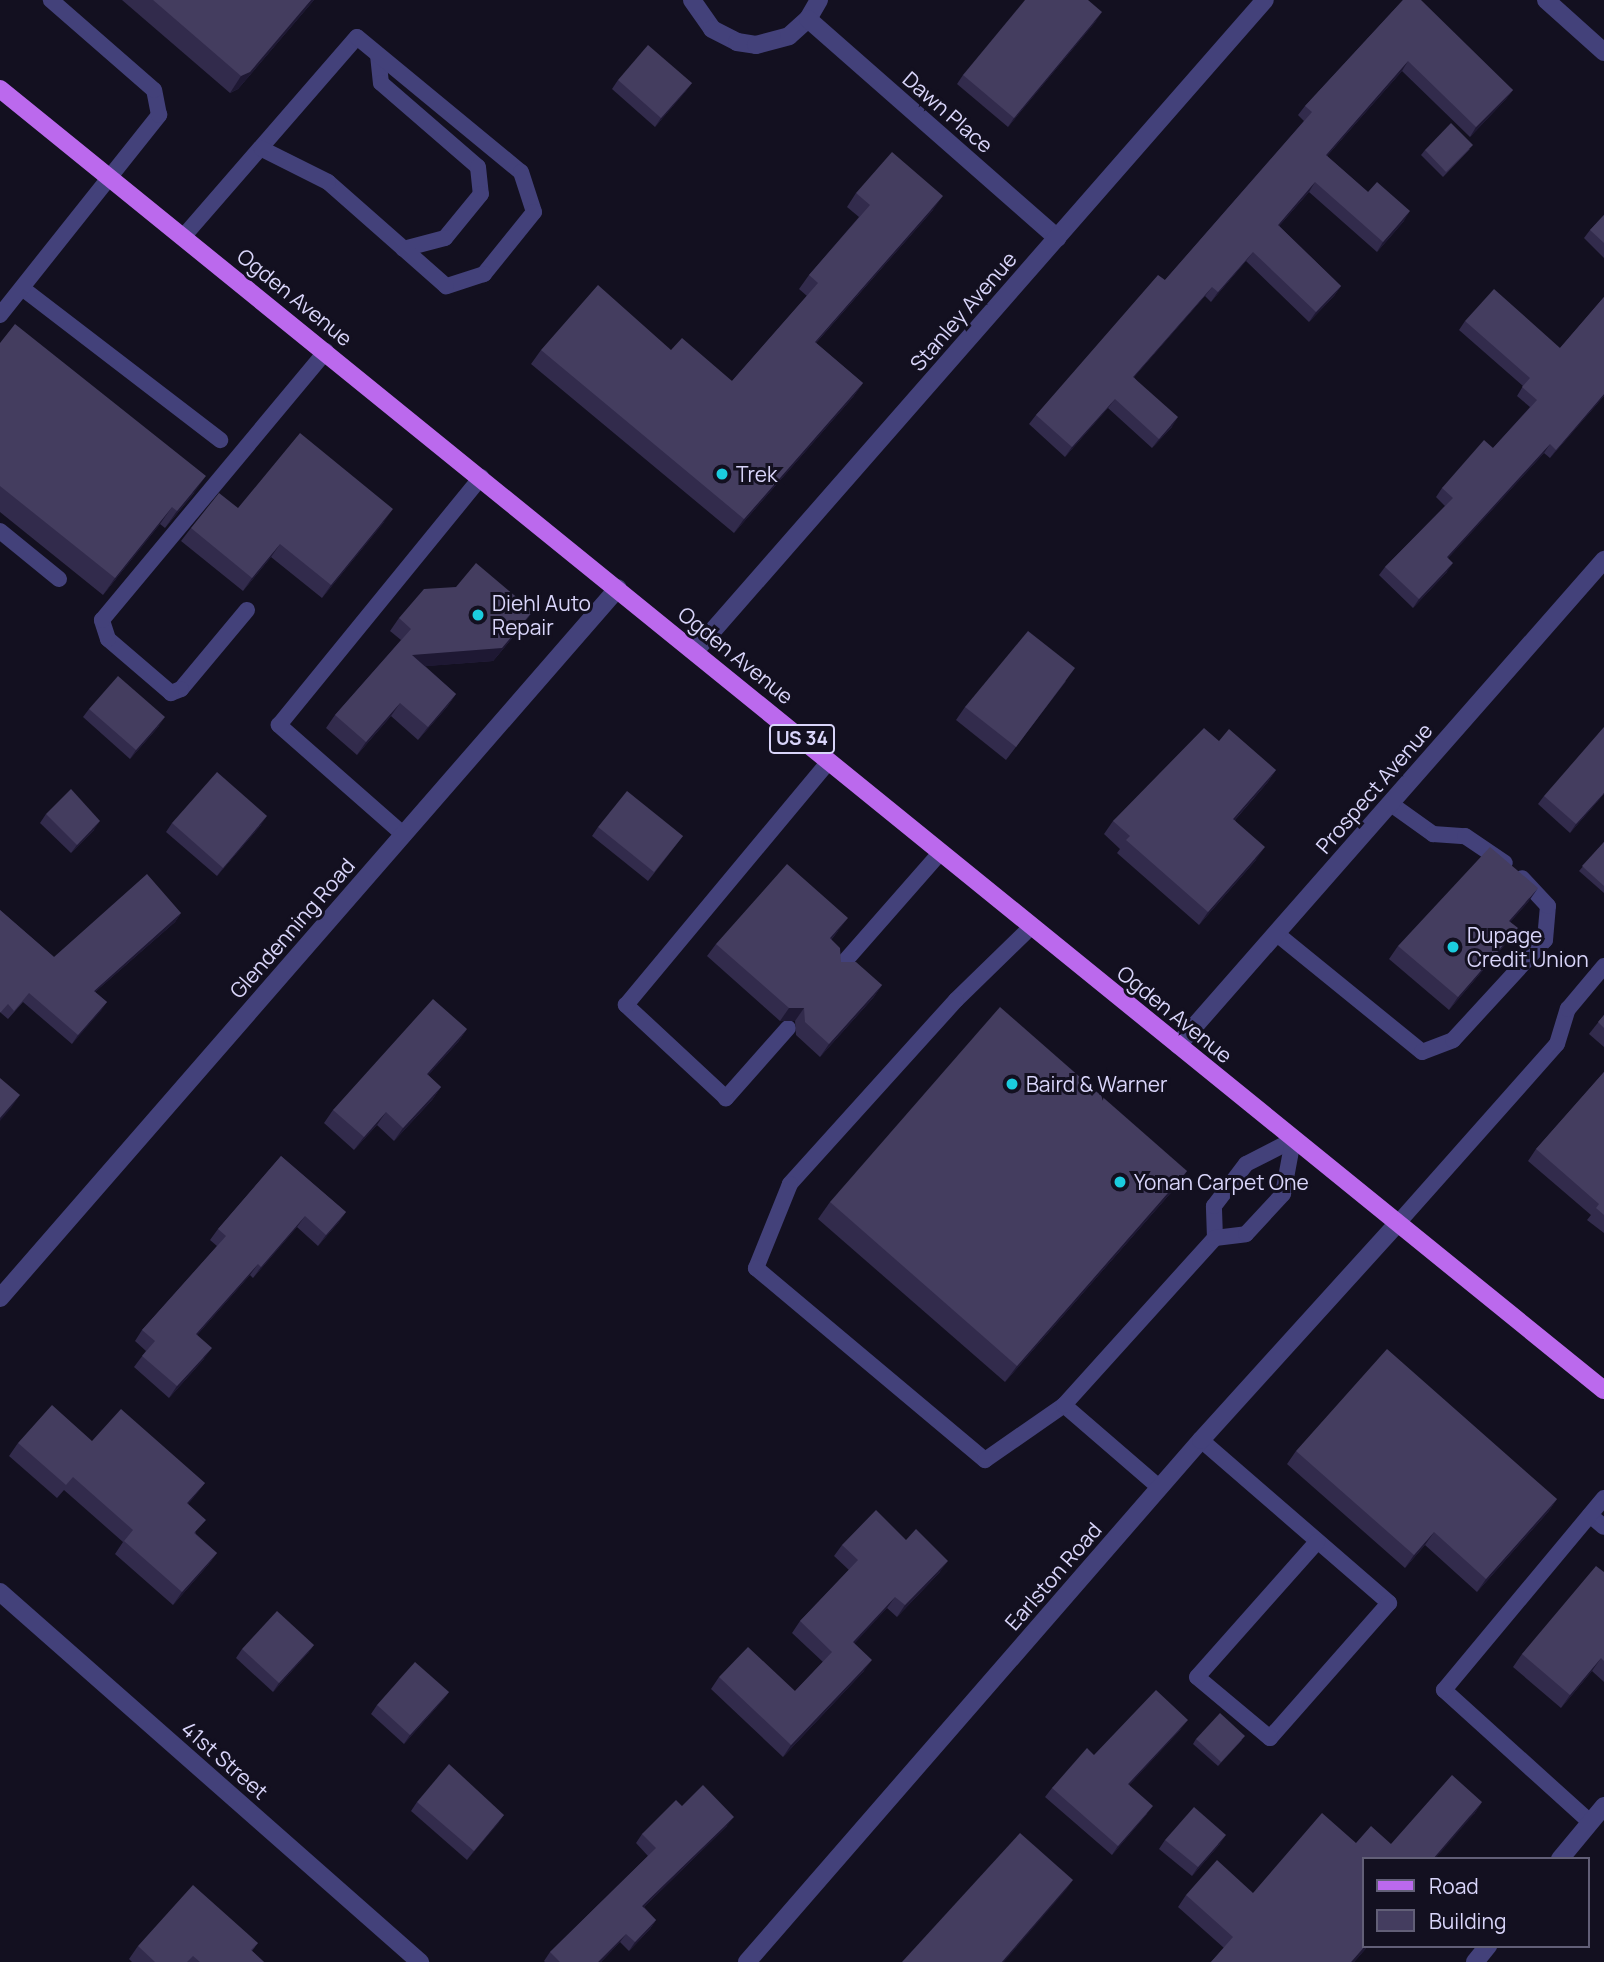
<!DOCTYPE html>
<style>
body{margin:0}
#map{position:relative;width:1604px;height:1962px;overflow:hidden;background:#131020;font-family:Manrope,sans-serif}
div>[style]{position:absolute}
.service>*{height:16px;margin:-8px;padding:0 8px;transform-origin:8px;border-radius:8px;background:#43417a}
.minor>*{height:18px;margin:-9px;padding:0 9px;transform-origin:9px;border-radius:9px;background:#43417a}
.primary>*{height:18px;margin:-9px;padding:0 9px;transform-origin:9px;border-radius:9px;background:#bb69ed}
.wall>*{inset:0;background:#322b4c}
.shaded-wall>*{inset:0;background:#1e1833}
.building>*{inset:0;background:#443d5f}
.dots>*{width:19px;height:19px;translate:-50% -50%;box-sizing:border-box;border:4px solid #131020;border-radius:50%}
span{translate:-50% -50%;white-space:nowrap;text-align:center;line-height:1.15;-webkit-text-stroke:6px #131020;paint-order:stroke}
.shield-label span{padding:2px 5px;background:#131020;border:2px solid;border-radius:5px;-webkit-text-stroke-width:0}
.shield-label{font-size:19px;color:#d9d5fa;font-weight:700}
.street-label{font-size:21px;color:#d9d5fa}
.poi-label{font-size:21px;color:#d9d5fa}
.left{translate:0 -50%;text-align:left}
.legend{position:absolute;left:1362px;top:1857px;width:228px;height:91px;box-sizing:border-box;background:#131020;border:2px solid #625f77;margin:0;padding:9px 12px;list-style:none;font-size:21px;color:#d9d5fa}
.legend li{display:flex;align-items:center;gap:14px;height:35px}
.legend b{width:35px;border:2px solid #625f77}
</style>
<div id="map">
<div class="service">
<div style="left:378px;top:55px;width:28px;rotate:84deg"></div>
<div style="left:381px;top:83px;width:128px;rotate:40.9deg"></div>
<div style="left:478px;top:167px;width:27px;rotate:84deg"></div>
<div style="left:481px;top:194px;width:57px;rotate:129.3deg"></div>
<div style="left:445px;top:238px;width:43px;rotate:165.3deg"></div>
<div style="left:183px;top:237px;width:265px;rotate:-49deg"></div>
<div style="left:357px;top:37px;width:212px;rotate:39.5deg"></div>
<div style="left:521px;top:172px;width:42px;rotate:72deg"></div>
<div style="left:534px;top:212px;width:80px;rotate:128.9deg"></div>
<div style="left:484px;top:274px;width:40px;rotate:162deg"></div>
<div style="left:446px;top:286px;width:157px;rotate:-138.6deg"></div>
<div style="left:328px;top:182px;width:74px;rotate:-153.4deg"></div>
<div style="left:22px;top:288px;width:250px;rotate:37.5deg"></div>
<div style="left:0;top:315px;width:256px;rotate:-51.5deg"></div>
<div style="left:159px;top:115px;width:25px;rotate:-101deg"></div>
<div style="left:154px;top:90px;width:137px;rotate:-138.9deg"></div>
<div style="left:0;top:531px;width:76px;rotate:39.1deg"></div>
<div style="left:247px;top:610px;width:103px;rotate:129.9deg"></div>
<div style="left:181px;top:689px;width:11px;rotate:158deg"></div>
<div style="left:171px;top:693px;width:83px;rotate:-139.4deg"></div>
<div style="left:108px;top:639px;width:20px;rotate:-108deg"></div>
<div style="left:102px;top:620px;width:350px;rotate:-50.2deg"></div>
<div style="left:1391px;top:804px;width:52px;rotate:35.5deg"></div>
<div style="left:1433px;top:834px;width:32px;rotate:4deg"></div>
<div style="left:1465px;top:836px;width:48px;rotate:34deg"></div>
<div style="left:404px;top:835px;width:167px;rotate:-138.7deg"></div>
<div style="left:279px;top:725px;width:320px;rotate:-50.8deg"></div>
<div style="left:1032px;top:926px;width:106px;rotate:135.8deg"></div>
<div style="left:956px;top:1000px;width:248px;rotate:132.1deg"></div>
<div style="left:790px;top:1184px;width:91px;rotate:112deg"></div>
<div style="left:756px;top:1268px;width:299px;rotate:40deg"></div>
<div style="left:985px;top:1460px;width:96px;rotate:-34.8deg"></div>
<div style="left:1277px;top:934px;width:187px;rotate:39.1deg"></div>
<div style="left:1422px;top:1052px;width:33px;rotate:-21deg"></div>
<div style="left:1453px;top:1040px;width:136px;rotate:-47.4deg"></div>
<div style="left:1545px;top:940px;width:34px;rotate:-85deg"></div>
<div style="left:1548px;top:906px;width:38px;rotate:-133deg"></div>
<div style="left:839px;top:968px;width:154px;rotate:-48.7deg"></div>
<div style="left:788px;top:1028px;width:94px;rotate:131.5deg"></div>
<div style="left:726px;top:1098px;width:137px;rotate:-137.1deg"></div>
<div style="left:626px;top:1005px;width:317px;rotate:-50.2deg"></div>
<div style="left:1398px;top:1223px;width:239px;rotate:-48.4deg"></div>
<div style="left:1557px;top:1044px;width:37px;rotate:-73deg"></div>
<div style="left:1568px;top:1009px;width:56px;rotate:-50.1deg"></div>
<div style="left:1215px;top:1238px;width:32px;rotate:-92deg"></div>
<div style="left:1214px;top:1206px;width:53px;rotate:-52.7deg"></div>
<div style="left:1246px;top:1164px;width:53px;rotate:-27.1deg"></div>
<div style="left:1201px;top:1440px;width:249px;rotate:40.9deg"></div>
<div style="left:1389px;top:1603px;width:180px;rotate:131.4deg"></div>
<div style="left:1270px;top:1738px;width:95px;rotate:-140.1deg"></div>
<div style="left:1197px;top:1677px;width:181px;rotate:-48.4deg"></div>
<div style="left:1160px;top:1488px;width:127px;rotate:-139.2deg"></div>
<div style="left:1064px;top:1405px;width:225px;rotate:-47.9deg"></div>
<div style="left:1215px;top:1238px;width:31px;rotate:-7deg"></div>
<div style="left:1246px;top:1234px;width:54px;rotate:-47.2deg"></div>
<div style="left:1283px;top:1194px;width:55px;rotate:-79.5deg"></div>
<div style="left:1590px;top:1515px;width:18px;rotate:41deg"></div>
<div style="left:1590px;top:1822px;width:197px;rotate:-137.9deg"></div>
<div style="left:1444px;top:1690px;width:250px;rotate:-50.2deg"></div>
</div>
<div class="minor">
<div style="left:692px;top:0;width:35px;rotate:55deg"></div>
<div style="left:712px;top:29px;width:28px;rotate:27deg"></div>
<div style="left:737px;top:42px;width:19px;rotate:9deg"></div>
<div style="left:756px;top:45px;width:34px;rotate:-15deg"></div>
<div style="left:789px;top:36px;width:25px;rotate:-42deg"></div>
<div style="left:808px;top:19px;width:22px;rotate:-60deg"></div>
<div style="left:1546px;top:0;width:78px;rotate:41.9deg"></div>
<div style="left:808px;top:19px;width:332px;rotate:41.3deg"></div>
<div style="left:695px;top:651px;width:865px;rotate:-48.8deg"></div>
<div style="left:1178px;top:1045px;width:646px;rotate:-48.71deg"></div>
<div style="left:0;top:1298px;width:941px;rotate:-48.96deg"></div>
<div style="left:0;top:1592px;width:560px;rotate:41.38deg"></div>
<div style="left:1560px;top:1859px;width:69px;rotate:-50.3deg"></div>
<div style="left:747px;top:1962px;width:692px;rotate:-48.99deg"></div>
<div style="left:1201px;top:1440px;width:293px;rotate:-47.8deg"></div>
<div style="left:1475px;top:1962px;width:21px;rotate:-51deg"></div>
</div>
<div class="primary">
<div style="left:0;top:89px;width:2065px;rotate:39.05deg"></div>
</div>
<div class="wall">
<div style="clip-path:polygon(122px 0,314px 0,238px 89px,230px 93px)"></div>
<div style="clip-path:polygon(1403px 0,1513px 90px,1506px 99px,1470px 137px,1402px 71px,1327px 156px,1368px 192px,1404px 221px,1377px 252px,1309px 192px,1279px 226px,1341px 286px,1334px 296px,1309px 322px,1246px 261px,1211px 302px,1205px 296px,1134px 377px,1172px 427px,1152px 448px,1108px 408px,1065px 457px,1029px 424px,1036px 415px,1165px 280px,1304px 121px,1298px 115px,1305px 106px)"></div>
<div style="clip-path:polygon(1096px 21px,1008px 127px,957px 84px,963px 75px)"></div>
<div style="clip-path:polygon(618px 80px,692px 83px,685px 92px,655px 127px,612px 89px)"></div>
<div style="clip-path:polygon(1470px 149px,1443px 177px,1421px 155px,1425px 150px)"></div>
<div style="clip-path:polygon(856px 193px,933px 210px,816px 343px,863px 383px,853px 397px,734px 533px,531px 364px,541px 350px,671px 350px,732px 381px,807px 296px,799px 289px,809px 275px,859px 217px,847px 207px)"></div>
<div style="clip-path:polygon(1604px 215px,1604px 258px,1584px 238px,1590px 230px)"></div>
<div style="clip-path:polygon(1604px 297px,1604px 396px,1550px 458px,1544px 453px,1448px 558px,1447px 572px,1413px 608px,1379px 575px,1385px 567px,1445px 506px,1436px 497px,1442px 488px,1493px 448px,1530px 407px,1517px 396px,1523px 386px,1459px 330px,1465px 321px,1560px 348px)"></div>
<div style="clip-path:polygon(0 343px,194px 493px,165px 528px,160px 524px,103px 595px,0 512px)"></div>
<div style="clip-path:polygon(238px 508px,384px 522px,322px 598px,271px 557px,243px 591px,181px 541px,191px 528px)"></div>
<div style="clip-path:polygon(399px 618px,524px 624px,493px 661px,425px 666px,456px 694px,447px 707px,418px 740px,391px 716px,357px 755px,326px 728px,335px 715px,401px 640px,390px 631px)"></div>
<div style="clip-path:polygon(1066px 681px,1006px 760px,956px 720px,965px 707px)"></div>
<div style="clip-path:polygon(89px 709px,159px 726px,130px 759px,83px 717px)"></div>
<div style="clip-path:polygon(1219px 741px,1276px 770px,1267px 783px,1235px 820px,1256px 860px,1199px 925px,1117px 853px,1120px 849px,1104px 834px,1113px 821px)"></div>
<div style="clip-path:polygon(1604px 794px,1570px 833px,1538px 804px,1544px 796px)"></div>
<div style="clip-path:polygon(46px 814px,94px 830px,71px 853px,40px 823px)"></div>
<div style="clip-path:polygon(172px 823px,261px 825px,217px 876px,166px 832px)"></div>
<div style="clip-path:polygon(598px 827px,683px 836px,648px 881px,592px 836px)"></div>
<div style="clip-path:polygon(1604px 842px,1604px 893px,1579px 871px)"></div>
<div style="clip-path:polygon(1529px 901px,1510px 922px,1508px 941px,1449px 1010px,1389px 959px,1398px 946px)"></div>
<div style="clip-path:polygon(0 910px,54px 957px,181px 913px,175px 922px,95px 992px,107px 1002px,72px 1044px,23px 1002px,8px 1019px,1px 1013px)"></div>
<div style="clip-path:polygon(838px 931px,831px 940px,841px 962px,882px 985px,873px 998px,820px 1057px,796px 1035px,795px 1021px,780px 1021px,707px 956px,716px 944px)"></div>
<div style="clip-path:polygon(1604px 1015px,1604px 1047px,1589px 1034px)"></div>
<div style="clip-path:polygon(467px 1029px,458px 1042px,428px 1075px,441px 1087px,432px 1100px,394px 1141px,377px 1125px,354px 1150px,324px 1123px,333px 1110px)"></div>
<div style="clip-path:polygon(1604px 1072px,1604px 1233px,1587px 1220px,1591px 1215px,1528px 1161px,1536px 1149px)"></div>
<div style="clip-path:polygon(281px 1156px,346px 1212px,338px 1223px,318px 1246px,297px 1227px,253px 1278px,250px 1275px,197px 1335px,204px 1359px,169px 1398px,134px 1367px,146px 1351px,135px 1341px,142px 1330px,217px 1246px,210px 1240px,218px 1229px)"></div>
<div style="clip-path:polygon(1187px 1171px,1175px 1188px,1005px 1382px,818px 1219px,830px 1202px)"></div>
<div style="clip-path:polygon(92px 1441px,205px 1483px,188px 1504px,196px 1534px,217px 1553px,208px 1565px,173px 1605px,115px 1554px,123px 1542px,64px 1490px,57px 1498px,9px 1456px,18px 1443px)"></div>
<div style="clip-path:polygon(1296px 1451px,1557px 1499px,1548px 1512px,1477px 1592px,1425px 1545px,1405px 1568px,1287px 1464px)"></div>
<div style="clip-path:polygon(906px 1540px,940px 1572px,897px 1617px,887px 1608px,854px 1643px,864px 1671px,783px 1757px,711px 1689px,719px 1677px,795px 1691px,823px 1662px,792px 1633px,800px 1621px,849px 1570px,834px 1556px,842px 1545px)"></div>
<div style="clip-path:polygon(1604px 1572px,1604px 1682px,1592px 1671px,1561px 1708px,1513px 1667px,1522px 1654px)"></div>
<div style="clip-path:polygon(314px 1645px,308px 1653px,273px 1692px,236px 1658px,242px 1649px)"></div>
<div style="clip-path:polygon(449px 1692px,443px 1700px,404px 1744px,371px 1714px,377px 1705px)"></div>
<div style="clip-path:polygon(1181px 1729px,1129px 1785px,1147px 1814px,1112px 1855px,1045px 1797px,1052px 1788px,1094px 1755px)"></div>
<div style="clip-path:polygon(1196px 1739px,1242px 1740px,1218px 1766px,1193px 1744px)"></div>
<div style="clip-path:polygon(417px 1802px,504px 1815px,467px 1860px,411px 1811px)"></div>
<div style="clip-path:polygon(1482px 1802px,1474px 1814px,1364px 1859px,1368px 1946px,1354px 1962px,1211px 1962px,1224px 1948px,1178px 1907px,1186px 1895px,1253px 1893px,1356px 1843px,1391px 1844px)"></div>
<div style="clip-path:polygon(682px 1806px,727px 1826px,644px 1907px,656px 1920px,650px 1929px,629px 1951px,620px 1942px,601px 1962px,545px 1962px,544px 1961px,550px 1952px,648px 1856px,636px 1843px,642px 1834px)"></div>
<div style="clip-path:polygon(1165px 1840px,1220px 1844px,1192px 1876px,1159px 1849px)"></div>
<div style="clip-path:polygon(258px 1943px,252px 1951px,264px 1962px,132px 1962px,129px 1959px,138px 1946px)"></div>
</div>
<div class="shaded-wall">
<div style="clip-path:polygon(311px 0,314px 0,238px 89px,230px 93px,241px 76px)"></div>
<div style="clip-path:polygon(1102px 12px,1096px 21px,1008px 127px,1014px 118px)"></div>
<div style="clip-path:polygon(1408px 61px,1402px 71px,1319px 165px,1326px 155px)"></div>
<div style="clip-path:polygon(692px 83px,685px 92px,655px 127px,661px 118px)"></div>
<div style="clip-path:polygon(1513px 90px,1506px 99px,1470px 137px,1476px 127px)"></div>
<div style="clip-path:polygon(1315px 182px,1309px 192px,1271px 235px,1278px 225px)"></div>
<div style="clip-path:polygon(943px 196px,933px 210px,805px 355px,815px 342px)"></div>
<div style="clip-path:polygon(1410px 211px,1404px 221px,1377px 252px,1383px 242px)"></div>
<div style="clip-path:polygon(1253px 252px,1246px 261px,1211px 302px,1218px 292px)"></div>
<div style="clip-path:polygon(1341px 286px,1334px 296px,1309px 322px,1316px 312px)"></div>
<div style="clip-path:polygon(1212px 287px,1205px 296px,1126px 386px,1133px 377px)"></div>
<div style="clip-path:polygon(863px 383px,853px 397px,734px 533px,744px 519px)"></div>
<div style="clip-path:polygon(1604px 394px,1604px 396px,1550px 458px,1556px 450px)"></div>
<div style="clip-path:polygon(1115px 399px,1108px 408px,1065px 457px,1072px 447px)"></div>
<div style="clip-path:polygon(1178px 417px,1172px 427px,1152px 448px,1159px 439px)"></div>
<div style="clip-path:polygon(1550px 444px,1544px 453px,1441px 566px,1447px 557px)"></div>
<div style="clip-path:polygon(206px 476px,194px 493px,165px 528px,177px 511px)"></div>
<div style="clip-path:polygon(172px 507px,160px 524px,103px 595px,115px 578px)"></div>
<div style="clip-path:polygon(393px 509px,384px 522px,322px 598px,331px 585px)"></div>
<div style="clip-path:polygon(280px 544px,271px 557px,243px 591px,252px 578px)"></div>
<div style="clip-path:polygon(1453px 563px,1447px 572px,1413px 608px,1419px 599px)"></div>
<div style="clip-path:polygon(533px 611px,524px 624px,493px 661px,403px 668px,412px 655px)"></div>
<div style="clip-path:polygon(456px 694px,447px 707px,418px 740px,428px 727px)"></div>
<div style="clip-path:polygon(400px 703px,391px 716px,357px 755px,366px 742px)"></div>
<div style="clip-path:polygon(165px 717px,159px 726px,130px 759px,136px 750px)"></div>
<div style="clip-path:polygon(1276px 770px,1267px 783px,1224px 832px,1233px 819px)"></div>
<div style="clip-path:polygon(1604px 793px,1604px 794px,1570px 833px,1576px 824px)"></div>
<div style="clip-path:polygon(267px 816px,261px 825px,217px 876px,223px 868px)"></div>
<div style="clip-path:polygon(100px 821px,94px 830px,71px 853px,77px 845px)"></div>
<div style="clip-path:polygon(1265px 847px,1256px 860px,1199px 925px,1208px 912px)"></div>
<div style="clip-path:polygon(1538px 888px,1529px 901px,1500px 934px,1509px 921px)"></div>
<div style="clip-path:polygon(181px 913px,175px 922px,87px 999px,94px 991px)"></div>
<div style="clip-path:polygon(848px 918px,838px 931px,821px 951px,830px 938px)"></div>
<div style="clip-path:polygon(1518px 928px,1508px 941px,1449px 1010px,1458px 997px)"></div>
<div style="clip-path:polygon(882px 985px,873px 998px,820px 1057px,829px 1044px)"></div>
<div style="clip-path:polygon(107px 1002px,101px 1011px,72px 1044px,78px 1035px)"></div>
<div style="clip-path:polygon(789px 1008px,804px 1008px,795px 1021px,780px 1021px)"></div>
<div style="clip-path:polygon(467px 1029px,458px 1042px,418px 1087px,427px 1074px)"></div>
<div style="clip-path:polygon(441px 1087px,432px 1100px,394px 1141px,403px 1128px)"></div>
<div style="clip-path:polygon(20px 1095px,11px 1108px,0 1121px,0 1118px)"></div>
<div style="clip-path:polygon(386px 1112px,377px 1125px,354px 1150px,364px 1137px)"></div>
<div style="clip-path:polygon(1187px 1171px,1175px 1188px,1005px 1382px,1017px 1366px)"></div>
<div style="clip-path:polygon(346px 1212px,338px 1223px,318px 1246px,326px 1235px)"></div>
<div style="clip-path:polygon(305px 1216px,297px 1227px,253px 1278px,261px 1267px)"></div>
<div style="clip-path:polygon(258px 1264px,250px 1275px,188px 1345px,196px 1334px)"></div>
<div style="clip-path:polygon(212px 1348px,204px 1359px,169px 1398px,177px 1386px)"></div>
<div style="clip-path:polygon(205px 1483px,195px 1496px,178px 1516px,187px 1503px)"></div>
<div style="clip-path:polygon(1557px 1499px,1548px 1512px,1477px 1592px,1486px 1579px)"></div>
<div style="clip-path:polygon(1434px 1532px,1425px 1545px,1405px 1568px,1414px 1555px)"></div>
<div style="clip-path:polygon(217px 1553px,208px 1565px,173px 1605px,182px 1592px)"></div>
<div style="clip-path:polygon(948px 1561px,940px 1572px,897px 1617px,905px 1605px)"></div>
<div style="clip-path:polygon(895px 1597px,887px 1608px,845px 1654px,853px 1642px)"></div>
<div style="clip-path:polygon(314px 1645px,308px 1653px,273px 1692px,279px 1683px)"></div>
<div style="clip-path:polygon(1601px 1658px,1592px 1671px,1561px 1708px,1570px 1695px)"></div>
<div style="clip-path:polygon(872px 1660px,864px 1671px,783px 1757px,791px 1745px)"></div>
<div style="clip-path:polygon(449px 1692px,443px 1700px,404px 1744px,410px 1735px)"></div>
<div style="clip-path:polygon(1188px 1720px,1181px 1729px,1122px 1793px,1128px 1784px)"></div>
<div style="clip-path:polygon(1482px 1802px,1474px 1814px,1435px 1859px,1433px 1859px)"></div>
<div style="clip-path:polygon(1153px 1806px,1147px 1814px,1112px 1855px,1118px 1846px)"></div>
<div style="clip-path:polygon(504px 1815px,498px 1824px,467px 1860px,474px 1851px)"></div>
<div style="clip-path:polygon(734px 1817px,727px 1826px,636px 1915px,642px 1906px)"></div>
<div style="clip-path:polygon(1226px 1835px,1220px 1844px,1192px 1876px,1198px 1867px)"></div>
<div style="clip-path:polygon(1073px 1880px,1066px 1890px,1004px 1962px,1002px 1962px)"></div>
<div style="clip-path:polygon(656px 1920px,650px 1929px,629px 1951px,635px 1942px)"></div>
<div style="clip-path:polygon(626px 1934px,620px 1942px,601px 1962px,598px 1962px)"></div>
<div style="clip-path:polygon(1365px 1946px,1368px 1946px,1354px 1962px,1351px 1962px)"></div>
</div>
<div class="building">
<div style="clip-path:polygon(153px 0,311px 0,250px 72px,241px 76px)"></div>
<div style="clip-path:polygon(1025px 0,1088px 0,1102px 12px,1014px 118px,963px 75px)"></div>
<div style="clip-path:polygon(1403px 0,1421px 0,1513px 90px,1476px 127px,1408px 61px,1326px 155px,1368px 192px,1377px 182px,1410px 211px,1383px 242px,1315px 182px,1278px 225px,1341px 286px,1316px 312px,1253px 252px,1218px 292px,1212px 287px,1133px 377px,1178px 417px,1159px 439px,1115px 399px,1072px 447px,1036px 415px,1158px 275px,1165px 280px,1312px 112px,1305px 106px)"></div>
<div style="clip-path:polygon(648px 45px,692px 83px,661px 118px,618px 80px)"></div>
<div style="clip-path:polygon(1451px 123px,1473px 145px,1446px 172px,1425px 150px)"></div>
<div style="clip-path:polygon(892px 152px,943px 196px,815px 342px,863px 383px,744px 519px,541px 350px,598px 285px,671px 350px,682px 338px,732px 381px,818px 283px,809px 275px,870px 205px,856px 193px)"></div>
<div style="clip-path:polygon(1604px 215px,1604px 243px,1590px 230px)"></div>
<div style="clip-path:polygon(1494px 289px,1560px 348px,1604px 297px,1604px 394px,1556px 450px,1550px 444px,1447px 557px,1453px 563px,1419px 599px,1385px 567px,1453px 498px,1442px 488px,1484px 440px,1493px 448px,1537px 400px,1522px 387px,1530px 378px,1465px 321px)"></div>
<div style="clip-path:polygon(15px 324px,206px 476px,177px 511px,172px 507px,115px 578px,0 486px,0 343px)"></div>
<div style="clip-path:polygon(300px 433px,393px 509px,331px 585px,280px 544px,252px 578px,191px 528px,219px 493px,238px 508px)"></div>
<div style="clip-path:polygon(476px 563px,533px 611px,502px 648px,412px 655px,456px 694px,428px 727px,400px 703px,366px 742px,335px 715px,411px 629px,399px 618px,424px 589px,456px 587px)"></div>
<div style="clip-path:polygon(1028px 631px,1075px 668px,1016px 747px,965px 707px)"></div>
<div style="clip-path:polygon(118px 676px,165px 717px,136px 750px,89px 709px)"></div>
<div style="clip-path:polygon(1604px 727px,1604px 793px,1576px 824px,1544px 796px)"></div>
<div style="clip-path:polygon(1204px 728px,1219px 741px,1229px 729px,1276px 770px,1233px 819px,1265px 847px,1208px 912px,1126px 840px,1130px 836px,1113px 821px)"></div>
<div style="clip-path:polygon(217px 772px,267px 816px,223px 868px,172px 823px)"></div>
<div style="clip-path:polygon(71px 789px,100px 821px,77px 845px,46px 814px)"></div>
<div style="clip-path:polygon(627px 791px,683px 836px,654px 872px,598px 827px)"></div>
<div style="clip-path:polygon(1604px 842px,1604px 886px,1582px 866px)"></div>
<div style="clip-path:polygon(1490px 847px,1538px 888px,1509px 921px,1518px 928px,1458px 997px,1398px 946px)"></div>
<div style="clip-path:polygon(787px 864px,848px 918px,830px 938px,840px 948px,841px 962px,856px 962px,882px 985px,829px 1044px,805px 1022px,804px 1008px,789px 1008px,716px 944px)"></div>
<div style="clip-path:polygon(147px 874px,181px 913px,94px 991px,107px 1002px,78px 1035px,29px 993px,14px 1011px,8px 1004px,0 1013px,0 910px,54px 957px)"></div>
<div style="clip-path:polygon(433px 999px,467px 1029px,427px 1074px,441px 1087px,403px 1128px,386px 1112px,364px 1137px,333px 1110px)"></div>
<div style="clip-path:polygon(1000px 1007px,1187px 1171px,1017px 1366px,830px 1202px)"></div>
<div style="clip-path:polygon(1604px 1015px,1604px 1028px,1598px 1022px)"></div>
<div style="clip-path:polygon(1604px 1072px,1604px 1215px,1596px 1208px,1599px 1204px,1536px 1149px)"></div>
<div style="clip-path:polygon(0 1078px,20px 1095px,0 1118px)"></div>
<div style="clip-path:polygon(281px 1156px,346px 1212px,326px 1235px,305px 1216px,261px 1267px,258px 1264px,196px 1334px,212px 1348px,177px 1386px,142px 1356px,155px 1341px,142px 1330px,226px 1236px,218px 1229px)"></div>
<div style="clip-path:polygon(1387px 1349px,1557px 1499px,1486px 1579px,1434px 1532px,1414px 1555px,1296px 1451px)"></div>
<div style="clip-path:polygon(52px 1405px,92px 1441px,121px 1409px,205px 1483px,187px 1503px,206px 1520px,194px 1533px,217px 1553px,182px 1592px,124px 1541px,133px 1530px,73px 1477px,66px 1485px,18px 1443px)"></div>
<div style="clip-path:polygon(876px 1510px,906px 1540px,916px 1529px,948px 1561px,905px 1605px,895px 1597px,853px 1642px,872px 1660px,791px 1745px,719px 1677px,748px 1647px,795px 1691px,832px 1652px,800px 1621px,858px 1560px,842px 1545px)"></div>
<div style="clip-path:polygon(1596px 1566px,1604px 1572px,1604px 1661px,1601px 1658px,1570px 1695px,1522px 1654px)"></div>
<div style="clip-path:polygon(277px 1611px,314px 1645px,279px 1683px,242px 1649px)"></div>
<div style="clip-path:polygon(415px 1662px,449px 1692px,410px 1735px,377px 1705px)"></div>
<div style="clip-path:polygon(1156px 1690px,1188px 1720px,1128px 1784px,1153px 1806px,1118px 1846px,1052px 1788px,1087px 1748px,1094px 1755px)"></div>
<div style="clip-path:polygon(1220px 1713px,1245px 1736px,1221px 1762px,1196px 1739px)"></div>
<div style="clip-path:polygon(449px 1764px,504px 1815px,474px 1851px,417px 1802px)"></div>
<div style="clip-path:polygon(1452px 1775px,1482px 1802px,1433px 1859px,1364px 1859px,1364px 1946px,1365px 1946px,1351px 1962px,1211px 1962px,1233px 1937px,1186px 1895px,1217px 1860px,1253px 1893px,1322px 1813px,1356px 1843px,1371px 1826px,1391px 1844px)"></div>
<div style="clip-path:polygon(703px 1785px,734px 1817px,642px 1906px,656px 1920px,635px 1942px,626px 1934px,598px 1962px,560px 1962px,550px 1952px,656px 1848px,642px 1834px,676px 1800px,682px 1806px)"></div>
<div style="clip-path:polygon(1194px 1807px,1226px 1835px,1198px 1867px,1165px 1840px)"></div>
<div style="clip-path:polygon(1020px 1833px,1073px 1880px,1002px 1962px,902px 1962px)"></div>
<div style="clip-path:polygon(193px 1885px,258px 1943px,251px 1950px,264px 1962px,200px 1962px,193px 1956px,187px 1962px,155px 1962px,138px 1946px)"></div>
</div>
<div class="dots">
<div style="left:722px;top:474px;background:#1bccdf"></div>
<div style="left:478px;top:615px;background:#1bccdf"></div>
<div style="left:1453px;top:947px;background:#1bccdf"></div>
<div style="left:1012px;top:1084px;background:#1bccdf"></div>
<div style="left:1120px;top:1182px;background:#1bccdf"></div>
</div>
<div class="shield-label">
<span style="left:802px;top:739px">US 34</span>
</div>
<div class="street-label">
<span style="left:948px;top:112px;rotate:41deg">Dawn Place</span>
<span style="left:295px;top:297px;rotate:39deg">Ogden Avenue</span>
<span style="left:963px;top:311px;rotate:-49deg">Stanley Avenue</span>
<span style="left:736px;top:655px;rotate:39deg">Ogden Avenue</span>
<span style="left:1374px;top:788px;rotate:-49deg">Prospect Avenue</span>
<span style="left:292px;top:928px;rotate:-49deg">Glendenning Road</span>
<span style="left:1175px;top:1014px;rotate:39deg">Ogden Avenue</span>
<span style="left:1053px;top:1576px;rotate:-49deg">Earlston Road</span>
<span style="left:225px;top:1760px;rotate:41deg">41st Street</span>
</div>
<div class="poi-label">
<span class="left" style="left:736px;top:474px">Trek</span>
<span class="left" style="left:492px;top:615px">Diehl Auto<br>Repair</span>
<span class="left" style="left:1467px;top:947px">Dupage<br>Credit Union</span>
<span class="left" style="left:1026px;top:1084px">Baird &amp; Warner</span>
<span class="left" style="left:1134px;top:1182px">Yonan Carpet One</span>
</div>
<ul class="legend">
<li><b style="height:9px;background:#bb69ed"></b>Road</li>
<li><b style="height:19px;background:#443d5f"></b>Building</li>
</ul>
</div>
